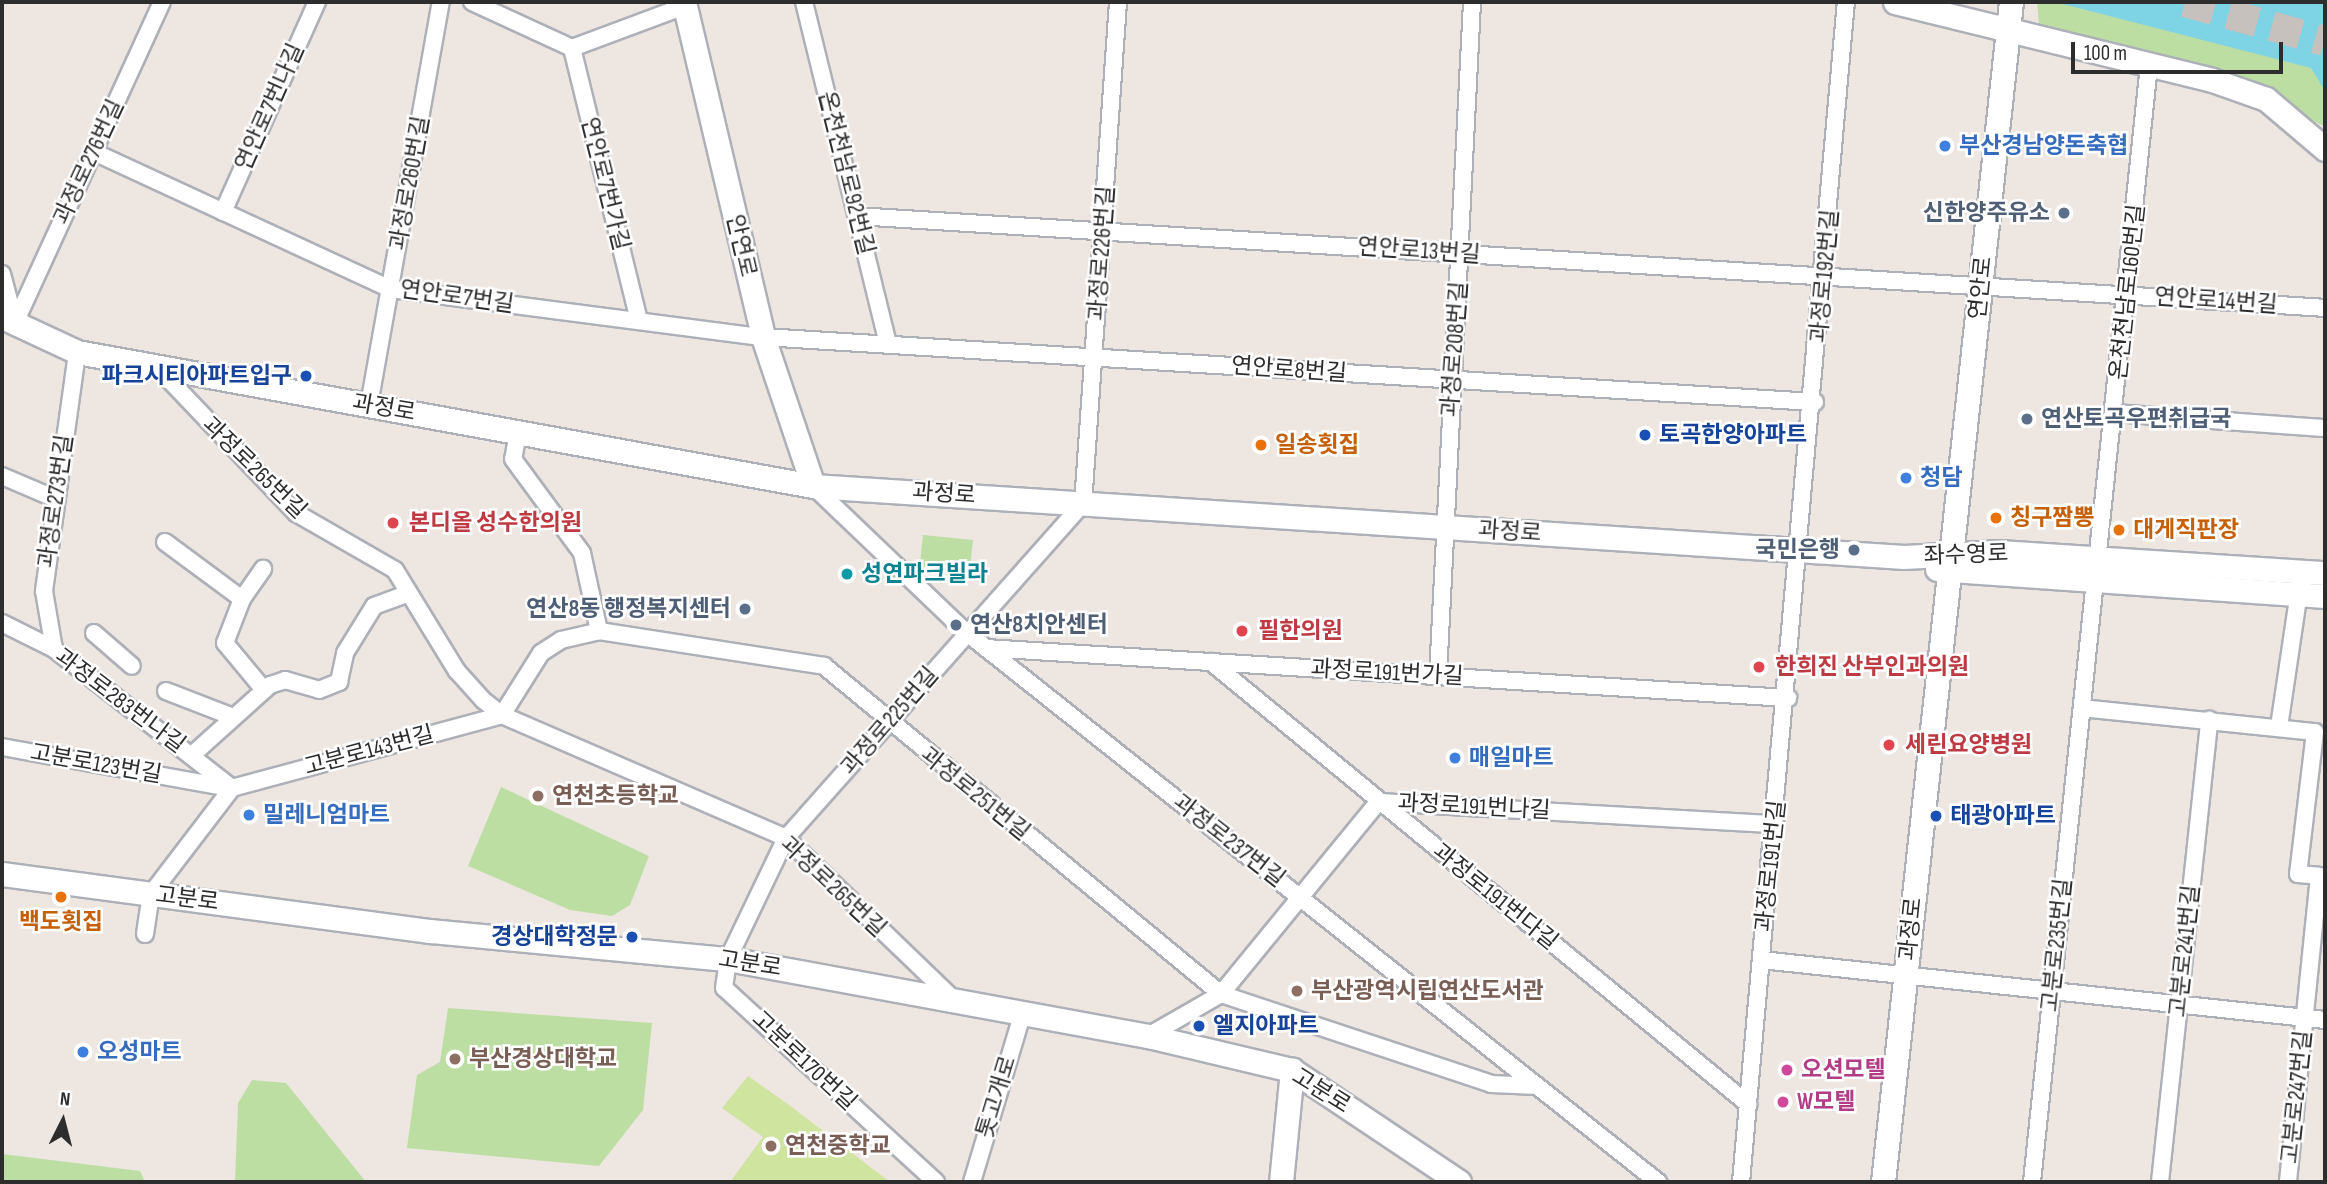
<!DOCTYPE html>
<meta charset="utf-8">
<style>
body{margin:0}
#map{position:relative;width:2327px;height:1184px;overflow:hidden;background:#ede6e1;font-family:"Sofia Sans Condensed","Noto Sans KR",sans-serif}
div>[style]{position:absolute}
.green>*{inset:0;background:#bddea3}
.pitch>*{inset:0;background:#cee49f}
.water>*{inset:0;background:#7ed3e4}
.highway-tunnel>*{height:30px;margin-top:-15px;transform-origin:0;background:repeating-linear-gradient(90deg,#c7c1bd 0 30px,transparent 0 45px)}
.roads{filter:drop-shadow(2px 0 #adb0b7) drop-shadow(-2px 0 #adb0b7) drop-shadow(0 2px #adb0b7) drop-shadow(0 -2px #adb0b7)}
.street>*{height:16px;margin:-8px;padding:0 8px;transform-origin:8px;border-radius:8px;background:#fff}
.secondary>*{height:23px;margin:-11.5px;padding:0 11.5px;transform-origin:11.5px;border-radius:11.5px;background:#fff}
.dots>*{width:19px;height:19px;translate:-50% -50%;box-sizing:border-box;border:4px solid #fff;border-radius:50%}
span{translate:-50% -50%;white-space:nowrap;text-align:center;line-height:1.15;-webkit-text-stroke:5px #fff;paint-order:stroke}
.street-label{font-size:23px;color:#2d2d2d}
.shop-label{font-size:23px;color:#366cbe;font-weight:700}
.left{translate:0 -50%;text-align:left}
.service-label{font-size:23px;color:#4e5e75;font-weight:700}
.right{translate:-100% -50%;text-align:right}
.transit-label{font-size:23px;color:#164399;font-weight:700}
.food-label{font-size:23px;color:#c56008;font-weight:700}
.health-label{font-size:23px;color:#be3a42;font-weight:700}
.culture-label{font-size:23px;color:#0d838f;font-weight:700}
.education-label{font-size:23px;color:#785e54;font-weight:700}
.hotel-label{font-size:23px;color:#b23c85;font-weight:700}
.frame{position:absolute;inset:0;border:4px solid #2d2d2d;pointer-events:none}
.north{position:absolute;left:28px;top:1086px;width:70px;height:70px;-webkit-text-stroke:5px #fff;paint-order:stroke;rotate:6deg;font-size:19px;font-weight:700;line-height:28px;text-align:center;color:#2d2d2d}
.north::after{content:'';display:block;margin:auto;width:24px;height:32px;background:#2d2d2d;clip-path:polygon(50% 0,100% 100%,50% 72%,0 100%)}
.scale{position:absolute;left:2071px;top:42px;width:212px;height:32px;box-sizing:border-box;border:4px solid #2d2d2d;border-top:0;padding-left:9px;font-size:21px;line-height:24px;white-space:nowrap;color:#2d2d2d;-webkit-text-stroke:5px #fff;paint-order:stroke}
</style>
<div id="map">
<div class="green">
<div style="clip-path:polygon(2037px 2px,2101px 2px,2325px 58px,2325px 127px,2296px 111px,2040px 34px)"></div>
<div style="clip-path:polygon(923px 535px,973px 540px,969px 577px,919px 573px)"></div>
<div style="clip-path:polygon(501px 787px,649px 856px,630px 905px,612px 916px,570px 910px,468px 866px)"></div>
<div style="clip-path:polygon(448px 1008px,652px 1023px,643px 1110px,599px 1166px,407px 1148px,417px 1075px,440px 1062px)"></div>
<div style="clip-path:polygon(252px 1080px,286px 1083px,366px 1182px,235px 1182px,238px 1103px)"></div>
<div style="clip-path:polygon(2px 1154px,140px 1171px,145px 1182px,2px 1182px)"></div>
</div>
<div class="pitch">
<div style="clip-path:polygon(748px 1076px,789px 1105px,890px 1182px,730px 1182px,763px 1137px,722px 1108px)"></div>
</div>
<div class="water">
<div style="clip-path:polygon(2055px 2px,2325px 2px,2325px 91px,2311px 68px)"></div>
</div>
<div class="highway-tunnel">
<div style="left:2185px;top:2px;width:145px;rotate:15.6deg"></div>
</div>
<div class="roads">
<div class="street">
<div style="left:472px;top:2px;width:110px;rotate:24.7deg"></div>
<div style="left:572px;top:48px;width:121px;rotate:-20.4deg"></div>
<div style="left:804px;top:2px;width:353px;rotate:76.2deg"></div>
<div style="left:572px;top:48px;width:281px;rotate:76.2deg"></div>
<div style="left:94px;top:152px;width:327px;rotate:24.8deg"></div>
<div style="left:391px;top:289px;width:375px;rotate:7.4deg"></div>
<div style="left:763px;top:337px;width:1054px;rotate:3.54deg"></div>
<div style="left:223px;top:212px;width:230px;rotate:-65.9deg"></div>
<div style="left:856px;top:216px;width:1472px;rotate:3.58deg"></div>
<div style="left:2px;top:274px;width:51px;rotate:75.1deg"></div>
<div style="left:15px;top:323px;width:353px;rotate:-65.4deg"></div>
<div style="left:156px;top:366px;width:203px;rotate:46.4deg"></div>
<div style="left:296px;top:513px;width:114px;rotate:29.9deg"></div>
<div style="left:395px;top:570px;width:119px;rotate:58.5deg"></div>
<div style="left:457px;top:671px;width:39px;rotate:48deg"></div>
<div style="left:483px;top:700px;width:24px;rotate:38deg"></div>
<div style="left:502px;top:715px;width:309px;rotate:23.4deg"></div>
<div style="left:786px;top:838px;width:231px;rotate:43.9deg"></div>
<div style="left:369px;top:405px;width:409px;rotate:-79.9deg"></div>
<div style="left:2115px;top:413px;width:211px;rotate:4.1deg"></div>
<div style="left:518px;top:432px;width:27px;rotate:100deg"></div>
<div style="left:513px;top:459px;width:117px;rotate:53.7deg"></div>
<div style="left:582px;top:553px;width:80px;rotate:77.7deg"></div>
<div style="left:599px;top:631px;width:228px;rotate:8.8deg"></div>
<div style="left:824px;top:666px;width:515px;rotate:39.56deg"></div>
<div style="left:1221px;top:994px;width:285px;rotate:18.4deg"></div>
<div style="left:1491px;top:1084px;width:46px;rotate:2.5deg"></div>
<div style="left:2px;top:476px;width:59px;rotate:23.1deg"></div>
<div style="left:813px;top:486px;width:213px;rotate:43.7deg"></div>
<div style="left:967px;top:633px;width:883px;rotate:38.47deg"></div>
<div style="left:165px;top:542px;width:96px;rotate:36.5deg"></div>
<div style="left:242px;top:599px;width:47px;rotate:111.1deg"></div>
<div style="left:225px;top:643px;width:61px;rotate:50.3deg"></div>
<div style="left:242px;top:599px;width:37px;rotate:-55deg"></div>
<div style="left:2px;top:623px;width:58px;rotate:26.6deg"></div>
<div style="left:54px;top:649px;width:226px;rotate:38deg"></div>
<div style="left:94px;top:633px;width:50px;rotate:41deg"></div>
<div style="left:986px;top:648px;width:804px;rotate:3.57deg"></div>
<div style="left:54px;top:649px;width:59px;rotate:-99.8deg"></div>
<div style="left:44px;top:591px;width:241px;rotate:-82.1deg"></div>
<div style="left:1211px;top:662px;width:696px;rotate:39.46deg"></div>
<div style="left:1438px;top:676px;width:675px;rotate:-87.11deg"></div>
<div style="left:166px;top:691px;width:72px;rotate:21.2deg"></div>
<div style="left:2082px;top:708px;width:234px;rotate:5.9deg"></div>
<div style="left:2315px;top:732px;width:143px;rotate:96.8deg"></div>
<div style="left:2298px;top:874px;width:21px;rotate:5deg"></div>
<div style="left:2319px;top:876px;width:308px;rotate:95.8deg"></div>
<div style="left:2279px;top:727px;width:144px;rotate:-81.6deg"></div>
<div style="left:2px;top:747px;width:232px;rotate:10.2deg"></div>
<div style="left:192px;top:755px;width:105px;rotate:-41.9deg"></div>
<div style="left:270px;top:685px;width:16px;rotate:-18deg"></div>
<div style="left:285px;top:680px;width:35px;rotate:16deg"></div>
<div style="left:319px;top:690px;width:22px;rotate:-22deg"></div>
<div style="left:339px;top:682px;width:30px;rotate:-78deg"></div>
<div style="left:345px;top:653px;width:55px;rotate:-58.3deg"></div>
<div style="left:374px;top:606px;width:37px;rotate:-20deg"></div>
<div style="left:145px;top:934px;width:40px;rotate:-81.5deg"></div>
<div style="left:151px;top:894px;width:133px;rotate:-52.6deg"></div>
<div style="left:232px;top:788px;width:280px;rotate:-15.1deg"></div>
<div style="left:502px;top:715px;width:73px;rotate:-57.8deg"></div>
<div style="left:541px;top:653px;width:24px;rotate:-33deg"></div>
<div style="left:561px;top:640px;width:39px;rotate:-13deg"></div>
<div style="left:1761px;top:960px;width:567px;rotate:6.07deg"></div>
<div style="left:1148px;top:1036px;width:84px;rotate:-29.9deg"></div>
<div style="left:1221px;top:994px;width:248px;rotate:-50.7deg"></div>
<div style="left:1378px;top:802px;width:398px;rotate:3.2deg"></div>
<div style="left:936px;top:1182px;width:287px;rotate:-137.5deg"></div>
<div style="left:724px;top:988px;width:29px;rotate:-82deg"></div>
<div style="left:728px;top:959px;width:134px;rotate:-64.4deg"></div>
<div style="left:786px;top:838px;width:447px;rotate:-48.4deg"></div>
<div style="left:1083px;top:504px;width:503px;rotate:-86.01deg"></div>
<div style="left:972px;top:1182px;width:177px;rotate:-73.3deg"></div>
<div style="left:1741px;top:1182px;width:1185px;rotate:-84.92deg"></div>
<div style="left:2032px;top:1182px;width:1123px;rotate:-84.02deg"></div>
<div style="left:2160px;top:1182px;width:465px;rotate:-83.9deg"></div>
</div>
<div class="secondary">
<div style="left:684px;top:2px;width:344px;rotate:76.7deg"></div>
<div style="left:763px;top:337px;width:157px;rotate:71.4deg"></div>
<div style="left:1895px;top:2px;width:326px;rotate:13.8deg"></div>
<div style="left:2212px;top:80px;width:57px;rotate:19.4deg"></div>
<div style="left:2266px;top:99px;width:77px;rotate:40.3deg"></div>
<div style="left:2px;top:317px;width:83px;rotate:25deg"></div>
<div style="left:77px;top:352px;width:748px;rotate:10.32deg"></div>
<div style="left:813px;top:486px;width:1093px;rotate:3.72deg"></div>
<div style="left:1904px;top:557px;width:95px;rotate:-3deg"></div>
<div style="left:1999px;top:552px;width:327px;rotate:3.7deg"></div>
<div style="left:1937px;top:569px;width:389px;rotate:4deg"></div>
<div style="left:2px;top:874px;width:432px;rotate:7.6deg"></div>
<div style="left:430px;top:931px;width:299px;rotate:5.4deg"></div>
<div style="left:728px;top:959px;width:427px;rotate:10.4deg"></div>
<div style="left:1148px;top:1036px;width:148px;rotate:13.3deg"></div>
<div style="left:1292px;top:1070px;width:201px;rotate:33.8deg"></div>
<div style="left:1281px;top:1182px;width:113px;rotate:-84.4deg"></div>
<div style="left:1883px;top:1182px;width:1187px;rotate:-83.81deg"></div>
</div>
</div>
<div class="dots">
<div style="left:1945px;top:146px;background:#3f7fe0"></div>
<div style="left:2064px;top:213px;background:#5c6f8a"></div>
<div style="left:306px;top:376px;background:#1a4fb4"></div>
<div style="left:2027px;top:419px;background:#5c6f8a"></div>
<div style="left:1645px;top:435px;background:#1a4fb4"></div>
<div style="left:1261px;top:445px;background:#e8710a"></div>
<div style="left:1906px;top:478px;background:#3f7fe0"></div>
<div style="left:1996px;top:518px;background:#e8710a"></div>
<div style="left:393px;top:523px;background:#e0444e"></div>
<div style="left:2119px;top:530px;background:#e8710a"></div>
<div style="left:1854px;top:550px;background:#5c6f8a"></div>
<div style="left:847px;top:574px;background:#0f9aa8"></div>
<div style="left:745px;top:609px;background:#5c6f8a"></div>
<div style="left:956px;top:625px;background:#5c6f8a"></div>
<div style="left:1242px;top:631px;background:#e0444e"></div>
<div style="left:1759px;top:667px;background:#e0444e"></div>
<div style="left:1889px;top:745px;background:#e0444e"></div>
<div style="left:1455px;top:758px;background:#3f7fe0"></div>
<div style="left:538px;top:796px;background:#8d6e63"></div>
<div style="left:249px;top:815px;background:#3f7fe0"></div>
<div style="left:1936px;top:816px;background:#1a4fb4"></div>
<div style="left:61px;top:897px;background:#e8710a"></div>
<div style="left:632px;top:937px;background:#1a4fb4"></div>
<div style="left:1297px;top:991px;background:#8d6e63"></div>
<div style="left:1199px;top:1026px;background:#1a4fb4"></div>
<div style="left:83px;top:1052px;background:#3f7fe0"></div>
<div style="left:455px;top:1059px;background:#8d6e63"></div>
<div style="left:1787px;top:1070px;background:#d1479c"></div>
<div style="left:1783px;top:1102px;background:#d1479c"></div>
<div style="left:771px;top:1146px;background:#8d6e63"></div>
</div>
<div class="street-label">
<span style="left:270px;top:107px;rotate:-66deg">연안로7번나길</span>
<span style="left:89px;top:162px;rotate:-65deg">과정로276번길</span>
<span style="left:846px;top:173px;rotate:76deg">온천천남로92번길</span>
<span style="left:410px;top:183px;rotate:-80deg">과정로260번길</span>
<span style="left:605px;top:184px;rotate:76deg">연안로7번가길</span>
<span style="left:741px;top:246px;rotate:77deg">안연로</span>
<span style="left:1419px;top:251px;rotate:4deg">연안로13번길</span>
<span style="left:1102px;top:253px;rotate:-86deg">과정로226번길</span>
<span style="left:1825px;top:276px;rotate:-85deg">과정로192번길</span>
<span style="left:1981px;top:288px;rotate:-84deg">연안로</span>
<span style="left:2128px;top:292px;rotate:-84deg">온천천남로160번길</span>
<span style="left:457px;top:297px;rotate:8deg">연안로7번길</span>
<span style="left:2216px;top:301px;rotate:4deg">연안로14번길</span>
<span style="left:1455px;top:349px;rotate:-86deg">과정로208번길</span>
<span style="left:1289px;top:370px;rotate:4deg">연안로8번길</span>
<span style="left:384px;top:408px;rotate:10deg">과정로</span>
<span style="left:254px;top:468px;rotate:44deg">과정로265번길</span>
<span style="left:944px;top:494px;rotate:4deg">과정로</span>
<span style="left:56px;top:501px;rotate:-82deg">과정로273번길</span>
<span style="left:1510px;top:532px;rotate:4deg">과정로</span>
<span style="left:1966px;top:555px;rotate:-2deg">좌수영로</span>
<span style="left:1387px;top:673px;rotate:3deg">과정로191번가길</span>
<span style="left:120px;top:701px;rotate:37deg">과정로283번나길</span>
<span style="left:890px;top:721px;rotate:-49deg">과정로225번길</span>
<span style="left:369px;top:751px;rotate:-15deg">고분로143번길</span>
<span style="left:96px;top:764px;rotate:10deg">고분로123번길</span>
<span style="left:975px;top:794px;rotate:39deg">과정로251번길</span>
<span style="left:1474px;top:807px;rotate:3deg">과정로191번나길</span>
<span style="left:1229px;top:841px;rotate:38deg">과정로237번길</span>
<span style="left:1771px;top:866px;rotate:-84deg">과정로191번길</span>
<span style="left:833px;top:887px;rotate:43deg">과정로265번길</span>
<span style="left:1495px;top:897px;rotate:39deg">과정로191번다길</span>
<span style="left:187px;top:899px;rotate:7deg">고분로</span>
<span style="left:1911px;top:929px;rotate:-84deg">과정로</span>
<span style="left:2057px;top:945px;rotate:-84deg">고분로235번길</span>
<span style="left:2185px;top:951px;rotate:-84deg">고분로241번길</span>
<span style="left:750px;top:964px;rotate:9deg">고분로</span>
<span style="left:804px;top:1061px;rotate:43deg">고분로170번길</span>
<span style="left:1321px;top:1091px;rotate:32deg">고분로</span>
<span style="left:997px;top:1097px;rotate:-73deg">톳고개로</span>
<span style="left:2297px;top:1097px;rotate:-84deg">고분로247번길</span>
</div>
<div class="shop-label">
<span class="left" style="left:1959px;top:146px">부산경남양돈축협</span>
<span class="left" style="left:1920px;top:478px">청담</span>
<span class="left" style="left:1469px;top:758px">매일마트</span>
<span class="left" style="left:263px;top:815px">밀레니엄마트</span>
<span class="left" style="left:97px;top:1052px">오성마트</span>
</div>
<div class="service-label">
<span class="right" style="left:2050px;top:213px">신한양주유소</span>
<span class="left" style="left:2041px;top:419px">연산토곡우편취급국</span>
<span class="right" style="left:1840px;top:550px">국민은행</span>
<span class="right" style="left:731px;top:609px">연산8동 행정복지센터</span>
<span class="left" style="left:970px;top:625px">연산8치안센터</span>
</div>
<div class="transit-label">
<span class="right" style="left:292px;top:376px">파크시티아파트입구</span>
<span class="left" style="left:1659px;top:435px">토곡한양아파트</span>
<span class="left" style="left:1950px;top:816px">태광아파트</span>
<span class="right" style="left:618px;top:937px">경상대학정문</span>
<span class="left" style="left:1213px;top:1026px">엘지아파트</span>
</div>
<div class="food-label">
<span class="left" style="left:1275px;top:445px">일송횟집</span>
<span class="left" style="left:2010px;top:518px">칭구짬뽕</span>
<span class="left" style="left:2133px;top:530px">대게직판장</span>
<span style="left:61px;top:922px">백도횟집</span>
</div>
<div class="health-label">
<span class="left" style="left:409px;top:523px">본디올 성수한의원</span>
<span class="left" style="left:1258px;top:631px">필한의원</span>
<span class="left" style="left:1775px;top:667px">한희진 산부인과의원</span>
<span class="left" style="left:1905px;top:745px">세린요양병원</span>
</div>
<div class="culture-label">
<span class="left" style="left:861px;top:574px">성연파크빌라</span>
</div>
<div class="education-label">
<span class="left" style="left:552px;top:796px">연천초등학교</span>
<span class="left" style="left:1311px;top:991px">부산광역시립연산도서관</span>
<span class="left" style="left:469px;top:1059px">부산경상대학교</span>
<span class="left" style="left:785px;top:1146px">연천중학교</span>
</div>
<div class="hotel-label">
<span class="left" style="left:1801px;top:1070px">오션모텔</span>
<span class="left" style="left:1797px;top:1102px">W모텔</span>
</div>
<div class="frame"></div>
<div class="north">N</div>
<div class="scale">100 m</div>
</div>
